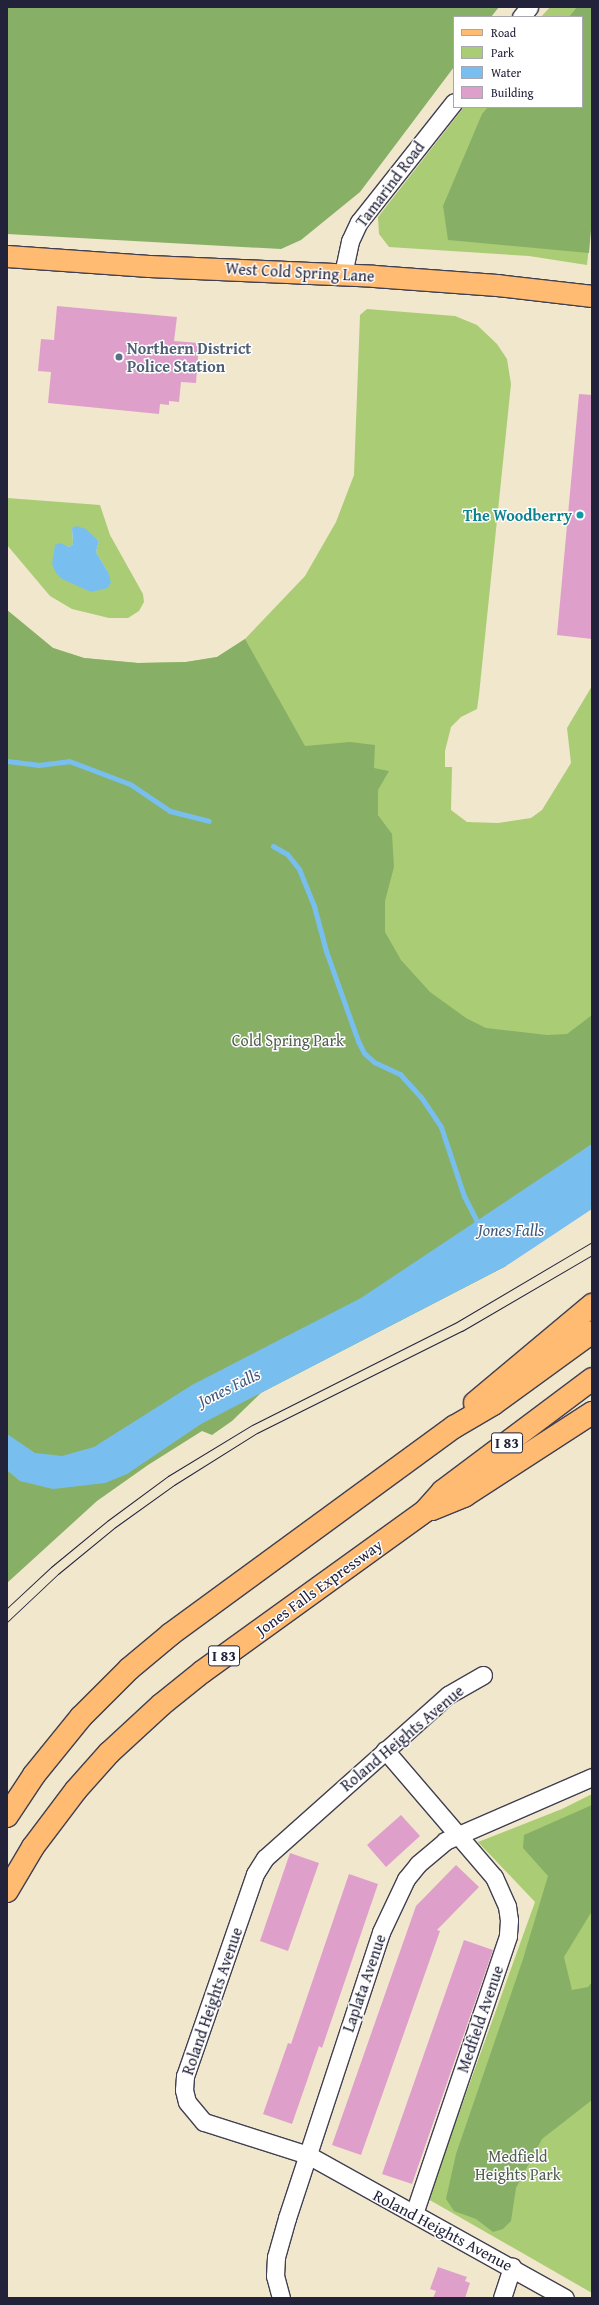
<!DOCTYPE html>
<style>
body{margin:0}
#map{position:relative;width:599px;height:2305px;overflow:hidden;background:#f1e7cd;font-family:"Gentium Book Plus",serif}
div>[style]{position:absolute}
.green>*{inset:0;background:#aacc75}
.forest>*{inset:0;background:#87b066}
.water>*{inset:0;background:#78bff0}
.stream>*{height:5px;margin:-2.5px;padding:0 2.5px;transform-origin:2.5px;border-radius:2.5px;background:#78bff0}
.building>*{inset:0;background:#df9fcb}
.roads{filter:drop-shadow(1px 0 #414051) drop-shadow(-1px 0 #414051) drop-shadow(0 1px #414051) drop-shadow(0 -1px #414051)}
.minor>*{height:17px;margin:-8.5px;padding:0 8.5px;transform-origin:8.5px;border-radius:8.5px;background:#fff}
.major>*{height:21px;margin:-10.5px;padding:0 10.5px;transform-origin:10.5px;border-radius:10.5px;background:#febb71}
.highway>*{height:22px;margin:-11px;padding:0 11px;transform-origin:11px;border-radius:11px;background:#febb71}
.tram>*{height:1px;margin:-0.5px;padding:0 0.5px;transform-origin:0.5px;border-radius:0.5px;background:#22223b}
.dots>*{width:11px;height:11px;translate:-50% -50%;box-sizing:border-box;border:2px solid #fff;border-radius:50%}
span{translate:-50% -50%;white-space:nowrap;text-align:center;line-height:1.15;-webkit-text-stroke:3px #fff;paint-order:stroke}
.shield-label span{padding:1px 3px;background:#fff;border:1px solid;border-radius:3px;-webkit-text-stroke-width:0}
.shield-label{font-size:15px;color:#22223b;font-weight:700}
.street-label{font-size:16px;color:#22223b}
.service-label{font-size:16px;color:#4e5e75;font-weight:700}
.left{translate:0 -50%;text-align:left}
.culture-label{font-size:16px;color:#0d838f;font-weight:700}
.right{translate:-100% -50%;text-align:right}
.park-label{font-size:16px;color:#525e4f}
.water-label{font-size:17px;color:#40597a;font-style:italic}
.frame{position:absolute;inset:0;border:8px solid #22223b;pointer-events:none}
.legend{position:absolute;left:453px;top:16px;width:130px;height:92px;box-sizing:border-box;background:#fff;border:1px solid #a7a7b1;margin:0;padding:5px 7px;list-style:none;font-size:12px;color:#22223b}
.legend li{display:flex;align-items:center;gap:8px;height:20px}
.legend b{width:20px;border:1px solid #a7a7b1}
</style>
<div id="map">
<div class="green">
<div style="clip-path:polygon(550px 7px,592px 7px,592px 218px,587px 265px,529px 256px,389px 247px,379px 234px,378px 217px,464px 107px,582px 107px,582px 17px,541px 17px)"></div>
<div style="clip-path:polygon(367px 309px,455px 316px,477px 325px,497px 344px,507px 359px,511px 384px,479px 695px,477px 709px,461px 717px,451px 727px,445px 751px,445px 767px,452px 767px,451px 810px,467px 822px,498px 823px,531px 818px,542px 810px,571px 763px,567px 728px,592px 686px,592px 1144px,557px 1169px,506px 1266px,201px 1424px,127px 1474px,7px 1575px,7px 610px,53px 648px,84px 658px,138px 663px,186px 662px,217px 657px,245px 639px,305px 576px,336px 522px,354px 475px,360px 315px)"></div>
<div style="clip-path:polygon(evenodd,7px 498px,100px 505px,110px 535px,143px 594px,144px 602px,139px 611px,128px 618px,109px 618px,72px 609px,50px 596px,7px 545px,7px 498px,72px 528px,91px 534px,99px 541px,96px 552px,108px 572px,61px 544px,69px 547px,73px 544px,72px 528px)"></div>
<div style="clip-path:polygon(592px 1794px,592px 2293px,428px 2199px,535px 1902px,478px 1842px,562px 1809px)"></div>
</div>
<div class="forest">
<div style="clip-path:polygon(7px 7px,499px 7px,491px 17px,454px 17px,454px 67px,360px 192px,301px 240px,281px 249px,7px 234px)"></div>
<div style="clip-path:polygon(577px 7px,592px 7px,592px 218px,589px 253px,448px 240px,443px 206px,482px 114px,488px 107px,582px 107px,582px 17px,569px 17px)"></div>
<div style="clip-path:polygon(7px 610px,53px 648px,84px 658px,138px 663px,186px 662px,217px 657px,245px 639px,305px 746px,350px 742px,375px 745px,374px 768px,389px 771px,378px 790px,378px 815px,392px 834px,394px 867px,385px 901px,385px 932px,401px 960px,430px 992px,466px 1018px,486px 1028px,547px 1035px,567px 1034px,592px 1015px,592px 1144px,527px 1188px,506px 1266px,262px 1392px,232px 1421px,212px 1435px,202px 1431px,148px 1465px,97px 1501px,7px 1583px,7px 1470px,20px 1481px,7px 1456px)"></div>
<div style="clip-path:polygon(592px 1805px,592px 1911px,564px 1957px,572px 1990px,588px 1987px,592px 1982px,592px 2100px,542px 2139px,516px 2188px,511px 2221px,503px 2229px,493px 2232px,476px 2219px,454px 2211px,446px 2199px,456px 2154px,523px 1959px,548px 1876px,523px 1848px,524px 1835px)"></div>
</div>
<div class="water">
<div style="clip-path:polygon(76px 526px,86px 529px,99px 541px,96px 552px,108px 572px,111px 582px,108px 588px,91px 592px,62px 579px,56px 573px,52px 564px,55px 545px,61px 543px,69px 547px,73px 544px,72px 528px)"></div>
<div style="clip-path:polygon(592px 1144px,592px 1209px,506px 1266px,201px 1424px,127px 1474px,105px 1483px,53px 1489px,20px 1481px,7px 1470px,7px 1434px,35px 1453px,62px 1456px,94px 1447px,192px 1385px,361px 1298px)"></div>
</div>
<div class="stream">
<div style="left:7px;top:761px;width:31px;rotate:7deg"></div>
<div style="left:38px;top:765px;width:31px;rotate:-7deg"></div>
<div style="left:69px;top:761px;width:65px;rotate:20.7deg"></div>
<div style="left:130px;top:784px;width:48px;rotate:34deg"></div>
<div style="left:170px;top:811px;width:40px;rotate:14.4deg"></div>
<div style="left:273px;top:846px;width:16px;rotate:30deg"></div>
<div style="left:287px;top:854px;width:19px;rotate:51deg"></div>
<div style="left:299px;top:869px;width:40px;rotate:68deg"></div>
<div style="left:314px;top:906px;width:47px;rotate:75.1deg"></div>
<div style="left:326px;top:951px;width:96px;rotate:70.4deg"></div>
<div style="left:358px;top:1041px;width:13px;rotate:63deg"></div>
<div style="left:364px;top:1053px;width:13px;rotate:42deg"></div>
<div style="left:374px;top:1062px;width:29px;rotate:25deg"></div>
<div style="left:400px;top:1074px;width:31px;rotate:48deg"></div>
<div style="left:421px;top:1097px;width:36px;rotate:56deg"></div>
<div style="left:441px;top:1127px;width:73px;rotate:71.6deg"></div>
<div style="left:464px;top:1196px;width:35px;rotate:63deg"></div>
</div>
<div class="building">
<div style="clip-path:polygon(57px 306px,177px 317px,174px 341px,199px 343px,196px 383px,181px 382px,179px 402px,169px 401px,169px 405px,160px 404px,159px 414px,48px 403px,51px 372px,38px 371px,41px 339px,54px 340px)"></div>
<div style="clip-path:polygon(579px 394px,592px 395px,592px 639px,557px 635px)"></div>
<div style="clip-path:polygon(401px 1815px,420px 1836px,386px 1867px,367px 1845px)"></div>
<div style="clip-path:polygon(290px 1853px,319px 1863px,288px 1951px,260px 1941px)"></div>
<div style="clip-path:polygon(456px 1865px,479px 1887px,437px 1930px,440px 1931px,361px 2155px,332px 2145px,416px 1906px)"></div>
<div style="clip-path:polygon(349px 1874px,378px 1884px,322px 2048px,319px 2046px,292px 2124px,263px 2114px,288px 2043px,291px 2044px)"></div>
<div style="clip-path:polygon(464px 1940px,493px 1950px,412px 2184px,382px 2174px)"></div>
<div style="clip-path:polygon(438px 2267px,467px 2277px,465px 2281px,470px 2283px,465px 2298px,433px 2298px,436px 2291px,430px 2289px)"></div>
</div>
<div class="roads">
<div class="minor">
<div style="left:521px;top:17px;width:13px;rotate:-51deg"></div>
<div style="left:343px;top:274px;width:34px;rotate:-78deg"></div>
<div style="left:350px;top:241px;width:21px;rotate:-65deg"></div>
<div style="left:359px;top:222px;width:153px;rotate:-51.6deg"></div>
<div style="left:483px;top:1675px;width:40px;rotate:150.3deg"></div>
<div style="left:448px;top:1695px;width:245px;rotate:138.3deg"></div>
<div style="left:265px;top:1858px;width:19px;rotate:122deg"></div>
<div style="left:255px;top:1874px;width:214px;rotate:109.1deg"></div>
<div style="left:185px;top:2076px;width:14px;rotate:94deg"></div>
<div style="left:184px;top:2090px;width:12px;rotate:76deg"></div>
<div style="left:187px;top:2102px;width:26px;rotate:50deg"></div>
<div style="left:204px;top:2122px;width:109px;rotate:17.6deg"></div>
<div style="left:308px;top:2155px;width:294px;rotate:29.1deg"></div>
<div style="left:385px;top:1750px;width:167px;rotate:49.4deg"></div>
<div style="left:494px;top:1877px;width:32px;rotate:66deg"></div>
<div style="left:507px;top:1906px;width:14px;rotate:82deg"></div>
<div style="left:509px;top:1920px;width:16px;rotate:94deg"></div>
<div style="left:508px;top:1936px;width:293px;rotate:108.7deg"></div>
<div style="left:281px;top:2298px;width:23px;rotate:-105deg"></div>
<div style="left:275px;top:2276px;width:19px;rotate:-87deg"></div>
<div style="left:276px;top:2257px;width:41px;rotate:-74.2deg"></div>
<div style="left:287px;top:2218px;width:301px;rotate:-71.8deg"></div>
<div style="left:381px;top:1932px;width:59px;rotate:-64.7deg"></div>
<div style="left:406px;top:1879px;width:19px;rotate:-51deg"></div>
<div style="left:418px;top:1864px;width:35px;rotate:-40deg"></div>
<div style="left:445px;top:1841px;width:160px;rotate:-23.5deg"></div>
<div style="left:502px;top:2298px;width:33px;rotate:-72deg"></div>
</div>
<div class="major">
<div style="left:7px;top:256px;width:142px;rotate:4deg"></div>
<div style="left:149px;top:266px;width:225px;rotate:2.5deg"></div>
<div style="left:374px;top:276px;width:123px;rotate:4.2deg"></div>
<div style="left:497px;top:285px;width:96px;rotate:6.6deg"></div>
</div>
<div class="highway">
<div style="left:475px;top:1403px;width:153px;rotate:-39.9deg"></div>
<div style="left:432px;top:1509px;width:35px;rotate:-22deg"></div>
<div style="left:464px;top:1496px;width:153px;rotate:-33deg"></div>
<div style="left:7px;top:1816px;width:49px;rotate:-56.6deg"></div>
<div style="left:34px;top:1775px;width:75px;rotate:-51deg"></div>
<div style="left:81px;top:1717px;width:68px;rotate:-45deg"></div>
<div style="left:129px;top:1669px;width:55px;rotate:-39.8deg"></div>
<div style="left:171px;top:1634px;width:351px;rotate:-36.2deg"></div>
<div style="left:454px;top:1427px;width:45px;rotate:-30.5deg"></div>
<div style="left:493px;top:1404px;width:122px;rotate:-36deg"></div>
<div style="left:7px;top:1891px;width:51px;rotate:-59.4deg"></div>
<div style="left:33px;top:1847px;width:71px;rotate:-53deg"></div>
<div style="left:76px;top:1790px;width:50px;rotate:-48.3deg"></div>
<div style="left:109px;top:1753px;width:71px;rotate:-42.7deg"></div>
<div style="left:161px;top:1705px;width:53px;rotate:-38.8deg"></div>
<div style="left:202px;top:1672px;width:275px;rotate:-35.8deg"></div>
<div style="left:425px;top:1511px;width:27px;rotate:-48deg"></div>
<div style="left:443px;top:1491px;width:186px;rotate:-36.9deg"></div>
</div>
</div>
<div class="tram">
<div style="left:7px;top:1608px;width:60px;rotate:-43deg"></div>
<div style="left:51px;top:1567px;width:72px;rotate:-39.4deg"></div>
<div style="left:107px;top:1521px;width:76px;rotate:-36.4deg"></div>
<div style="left:168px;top:1476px;width:98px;rotate:-31.3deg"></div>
<div style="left:252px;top:1425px;width:227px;rotate:-26.7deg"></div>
<div style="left:455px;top:1323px;width:159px;rotate:-30.6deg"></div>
<div style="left:7px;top:1622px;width:70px;rotate:-43.3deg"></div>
<div style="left:58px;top:1574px;width:72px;rotate:-39.4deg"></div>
<div style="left:114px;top:1528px;width:74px;rotate:-35.6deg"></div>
<div style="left:174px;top:1485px;width:98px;rotate:-32.1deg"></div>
<div style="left:257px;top:1433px;width:229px;rotate:-26.5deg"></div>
<div style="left:462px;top:1331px;width:151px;rotate:-30.3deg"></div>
</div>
<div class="dots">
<div style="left:119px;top:357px;background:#5c6f8a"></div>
<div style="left:580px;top:515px;background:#0f9aa8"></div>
</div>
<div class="shield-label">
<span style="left:507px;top:1443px">I 83</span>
<span style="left:224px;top:1656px">I 83</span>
</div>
<div class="street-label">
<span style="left:390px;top:184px;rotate:-53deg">Tamarind Road</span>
<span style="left:300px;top:272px;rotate:3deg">West Cold Spring Lane</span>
<span style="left:319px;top:1587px;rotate:-36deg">Jones Falls Expressway</span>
<span style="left:402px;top:1738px;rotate:-40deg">Roland Heights Avenue</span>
<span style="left:364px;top:1983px;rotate:-71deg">Laplata Avenue</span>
<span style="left:212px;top:2001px;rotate:-71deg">Roland Heights Avenue</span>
<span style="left:480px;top:2019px;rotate:-71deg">Medfield Avenue</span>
<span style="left:443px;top:2230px;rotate:28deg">Roland Heights Avenue</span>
</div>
<div class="service-label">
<span class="left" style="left:127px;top:357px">Northern District<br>Police Station</span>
</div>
<div class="culture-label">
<span class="right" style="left:572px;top:515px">The Woodberry</span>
</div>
<div class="park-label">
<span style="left:288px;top:1040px">Cold Spring Park</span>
<span style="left:518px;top:2165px">Medfield<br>Heights Park</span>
</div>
<div class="water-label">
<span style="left:511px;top:1230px">Jones Falls</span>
<span style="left:229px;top:1387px;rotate:-26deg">Jones Falls</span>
</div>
<div class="frame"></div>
<ul class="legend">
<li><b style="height:5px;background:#febb71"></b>Road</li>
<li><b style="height:11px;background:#aacc75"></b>Park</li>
<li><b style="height:11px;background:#78bff0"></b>Water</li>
<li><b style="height:11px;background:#df9fcb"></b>Building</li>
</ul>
</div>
